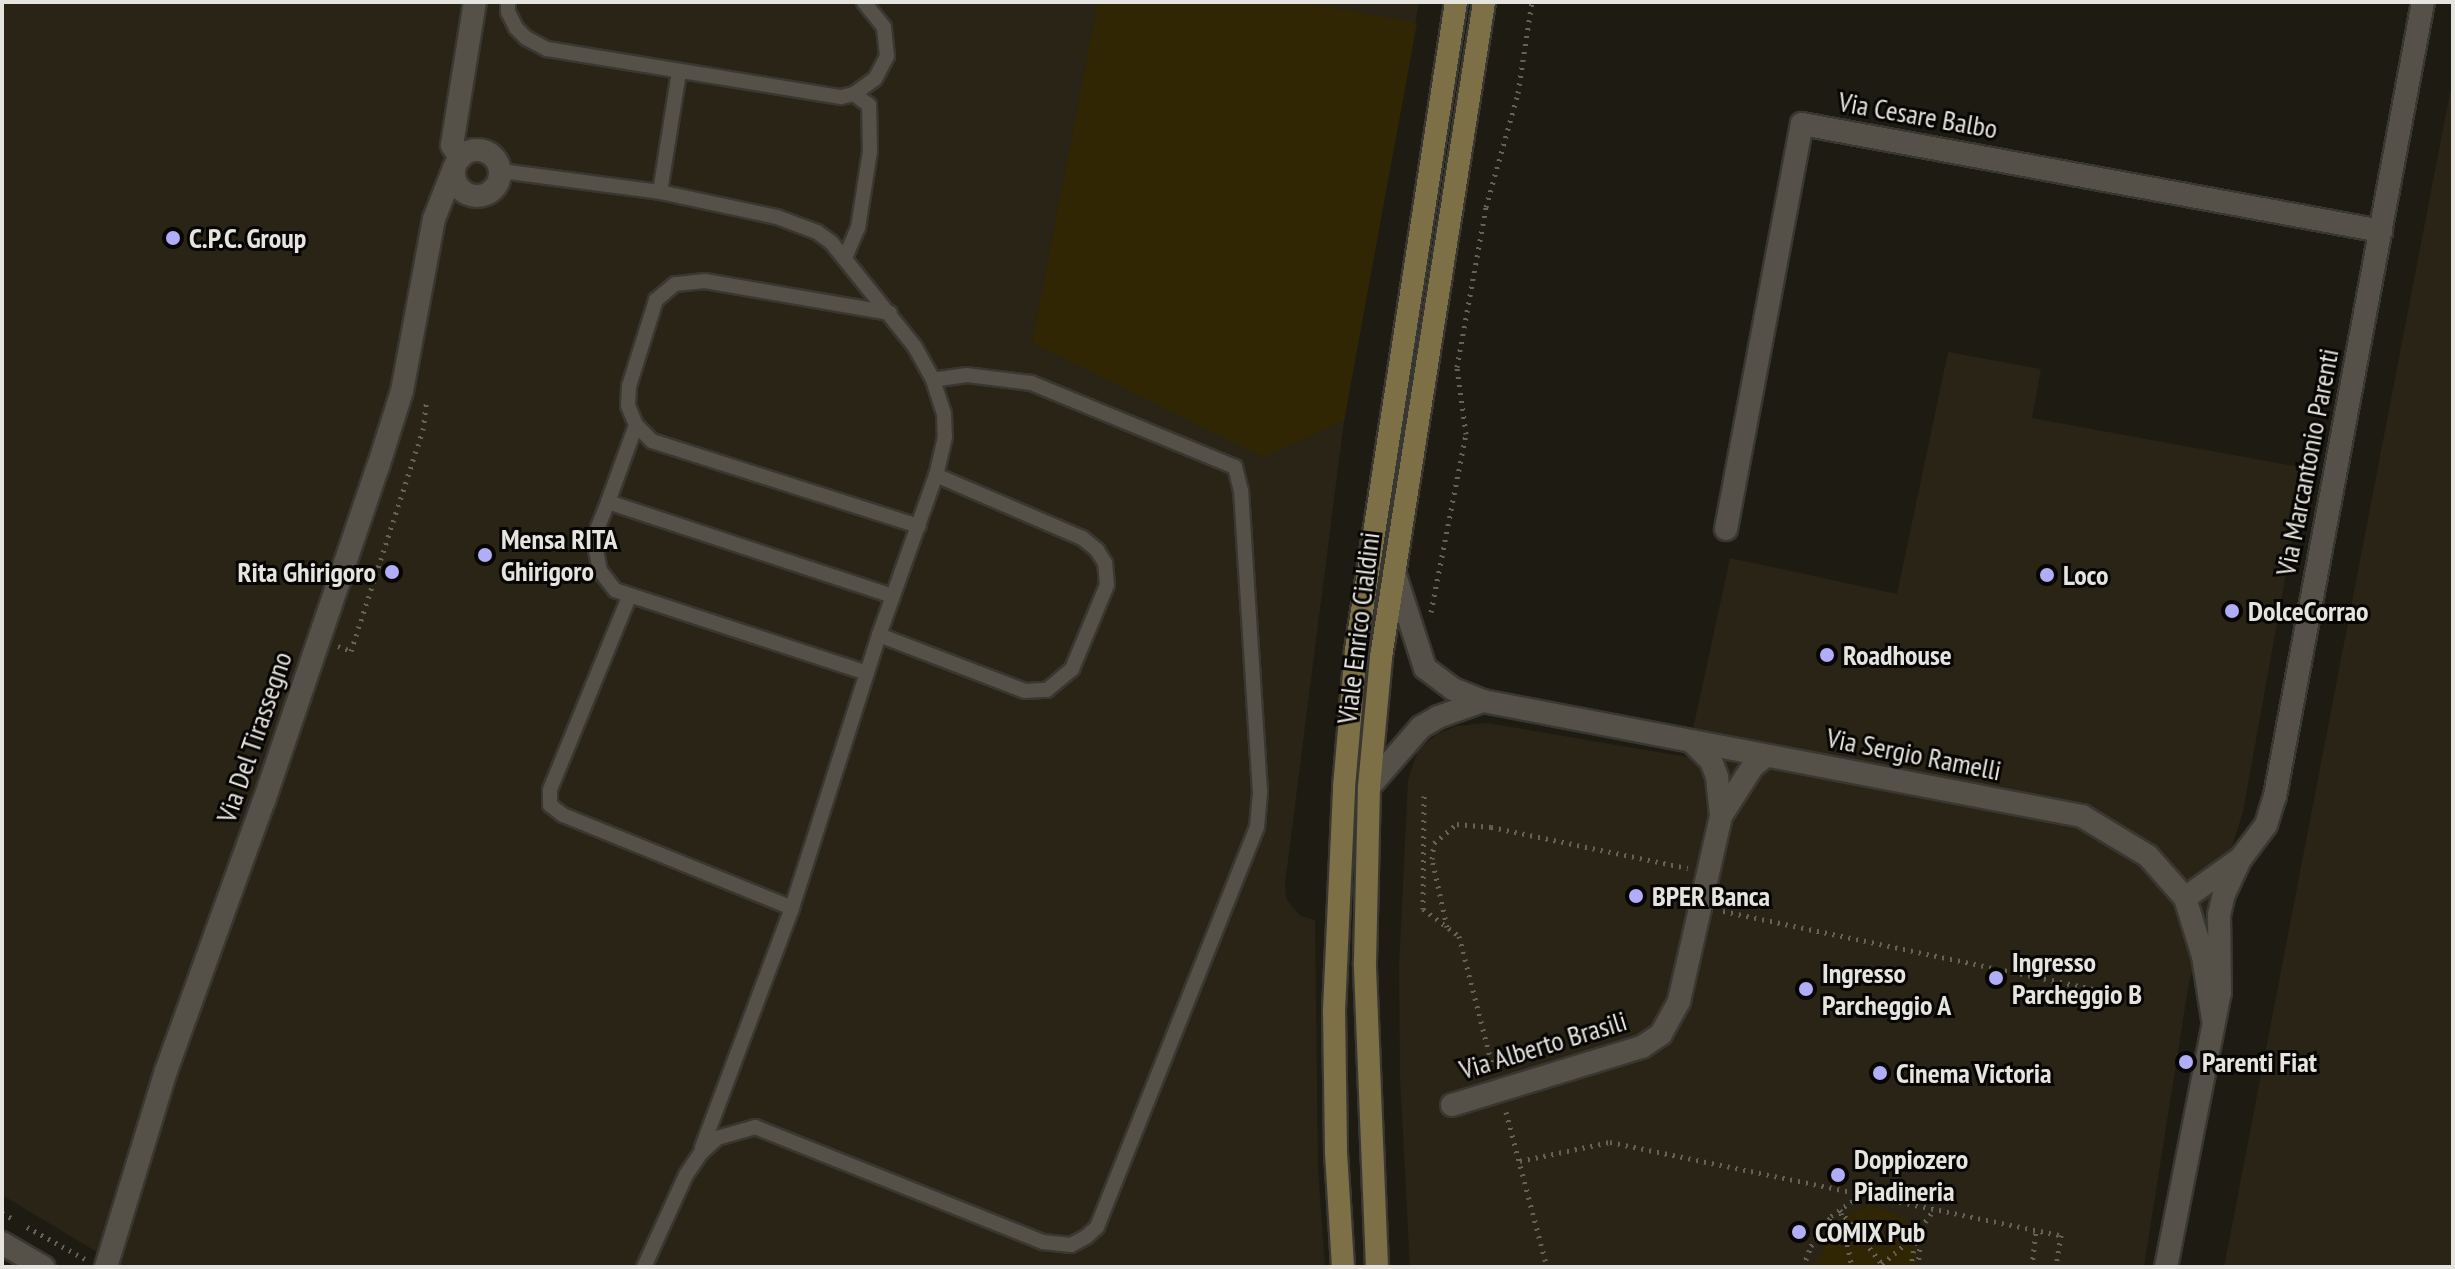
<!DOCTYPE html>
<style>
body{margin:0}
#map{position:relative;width:2455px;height:1269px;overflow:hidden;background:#1e1b13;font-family:"PT Sans Narrow",sans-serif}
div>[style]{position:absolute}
.built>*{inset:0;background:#292415}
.green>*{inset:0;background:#302604}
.path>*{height:5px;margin-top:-2.5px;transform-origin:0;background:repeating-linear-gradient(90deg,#65625b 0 2px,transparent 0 8px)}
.roads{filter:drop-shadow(2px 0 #393732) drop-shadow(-2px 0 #393732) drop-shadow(0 2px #393732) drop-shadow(0 -2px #393732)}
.service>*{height:14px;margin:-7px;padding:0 7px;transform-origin:7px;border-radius:7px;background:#555148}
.minor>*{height:22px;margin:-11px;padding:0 11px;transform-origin:11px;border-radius:11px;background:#555148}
.minor>.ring{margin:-11px;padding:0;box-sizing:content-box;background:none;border:22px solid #555148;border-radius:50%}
.tertiary>*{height:22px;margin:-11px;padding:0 11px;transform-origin:11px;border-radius:11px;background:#555148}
.secondary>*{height:22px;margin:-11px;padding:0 11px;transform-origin:11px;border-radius:11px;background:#7e7046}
.dots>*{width:22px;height:22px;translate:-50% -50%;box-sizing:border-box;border:4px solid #070604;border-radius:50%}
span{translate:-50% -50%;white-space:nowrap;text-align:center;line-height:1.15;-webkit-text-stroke:6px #070604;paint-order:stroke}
.street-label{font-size:28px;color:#e6e4de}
.poi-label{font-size:28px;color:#e6e4de;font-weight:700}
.left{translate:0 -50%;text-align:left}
.right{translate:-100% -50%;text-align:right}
.frame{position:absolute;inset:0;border:4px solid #e6e4de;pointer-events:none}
</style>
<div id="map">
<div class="built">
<div style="clip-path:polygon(2px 2px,1419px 2px,1344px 421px,1285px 884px,1286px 897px,1292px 907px,1301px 916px,1315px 920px,1318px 1169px,1325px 1267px,122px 1267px,2px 1195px)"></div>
<div style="clip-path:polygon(2453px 77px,2453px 1267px,2224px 1267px)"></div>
<div style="clip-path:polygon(1948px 352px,2041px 369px,2032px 418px,2305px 468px,2243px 812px,2189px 982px,2144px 1267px,1410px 1267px,1400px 1078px,1399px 965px,1408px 780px,1418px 750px,1437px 734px,1456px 726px,1488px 723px,1687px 757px,1730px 558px,1897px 594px)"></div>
</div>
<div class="green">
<div style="clip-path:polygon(1098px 2px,1302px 2px,1417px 23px,1344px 421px,1264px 457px,1032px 343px)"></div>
<div style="clip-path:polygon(1869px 1206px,1895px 1213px,1910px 1224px,1918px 1244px,1915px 1267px,1814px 1267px,1838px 1220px)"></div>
</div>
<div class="path">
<div style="left:1431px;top:612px;width:181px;rotate:-78.9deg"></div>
<div style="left:1466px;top:434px;width:68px;rotate:-97.7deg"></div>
<div style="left:1457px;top:367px;width:163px;rotate:-79.7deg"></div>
<div style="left:1486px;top:207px;width:118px;rotate:-74.3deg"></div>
<div style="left:1518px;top:93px;width:92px;rotate:-81.3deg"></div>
<div style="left:338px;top:646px;width:14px;rotate:21deg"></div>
<div style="left:351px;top:651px;width:232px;rotate:-72deg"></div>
<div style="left:423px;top:430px;width:31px;rotate:-83deg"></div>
<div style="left:1424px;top:796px;width:113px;rotate:90.5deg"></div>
<div style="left:1423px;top:909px;width:45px;rotate:36.9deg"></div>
<div style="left:1459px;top:936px;width:136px;rotate:75.6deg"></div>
<div style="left:1723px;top:911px;width:383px;rotate:11.9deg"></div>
<div style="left:1447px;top:927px;width:70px;rotate:-102.4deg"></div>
<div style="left:1432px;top:859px;width:16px;rotate:-83deg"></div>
<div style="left:1434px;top:843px;width:30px;rotate:-40deg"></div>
<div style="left:1457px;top:824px;width:34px;rotate:5deg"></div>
<div style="left:1491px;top:827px;width:201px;rotate:11.8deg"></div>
<div style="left:1506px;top:1112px;width:160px;rotate:75.2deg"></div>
<div style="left:1520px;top:1161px;width:92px;rotate:-11.9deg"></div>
<div style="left:1610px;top:1142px;width:460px;rotate:11.7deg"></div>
<div style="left:2061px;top:1235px;width:32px;rotate:99deg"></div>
<div style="left:1840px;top:1210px;width:68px;rotate:52.1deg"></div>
<div style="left:1882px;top:1264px;width:45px;rotate:-40.5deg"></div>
<div style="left:1916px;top:1235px;width:32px;rotate:99deg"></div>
<div style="left:2px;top:1213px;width:15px;rotate:28deg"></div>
<div style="left:1841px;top:1213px;width:55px;rotate:78.5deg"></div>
<div style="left:27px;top:1227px;width:66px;rotate:28.9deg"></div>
<div style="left:1803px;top:1267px;width:22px;rotate:-69deg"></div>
<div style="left:1811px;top:1246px;width:36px;rotate:-56deg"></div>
<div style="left:1831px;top:1216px;width:37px;rotate:-35deg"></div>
<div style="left:1918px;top:1267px;width:24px;rotate:-85deg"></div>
<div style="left:1920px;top:1243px;width:9px;rotate:-117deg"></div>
<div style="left:1916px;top:1235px;width:32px;rotate:-55deg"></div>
<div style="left:2032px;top:1267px;width:37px;rotate:-84deg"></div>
</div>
<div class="roads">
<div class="service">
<div style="left:508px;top:2px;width:10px;rotate:90deg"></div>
<div style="left:508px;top:12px;width:18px;rotate:63deg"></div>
<div style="left:516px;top:28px;width:14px;rotate:45deg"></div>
<div style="left:526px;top:38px;width:24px;rotate:28deg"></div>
<div style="left:547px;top:49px;width:298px;rotate:9.3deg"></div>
<div style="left:841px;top:97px;width:13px;rotate:-13deg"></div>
<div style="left:854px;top:94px;width:26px;rotate:-36deg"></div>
<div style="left:875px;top:79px;width:26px;rotate:-62deg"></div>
<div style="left:887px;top:56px;width:29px;rotate:-96deg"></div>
<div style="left:884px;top:27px;width:32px;rotate:-129deg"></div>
<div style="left:501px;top:171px;width:160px;rotate:7.5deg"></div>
<div style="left:660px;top:192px;width:120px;rotate:12.1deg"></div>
<div style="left:777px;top:217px;width:43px;rotate:20.6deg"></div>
<div style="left:817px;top:232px;width:17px;rotate:36deg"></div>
<div style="left:831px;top:242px;width:134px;rotate:51.3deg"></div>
<div style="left:915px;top:347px;width:38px;rotate:61deg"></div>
<div style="left:933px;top:380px;width:35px;rotate:72deg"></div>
<div style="left:944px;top:413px;width:24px;rotate:88deg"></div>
<div style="left:945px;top:437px;width:39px;rotate:103deg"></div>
<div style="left:936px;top:475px;width:170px;rotate:109.6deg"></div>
<div style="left:879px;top:635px;width:287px;rotate:107.7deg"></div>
<div style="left:792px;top:908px;width:256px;rotate:110.6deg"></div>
<div style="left:660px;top:192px;width:121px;rotate:-81deg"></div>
<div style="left:845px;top:258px;width:33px;rotate:-67deg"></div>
<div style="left:858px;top:228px;width:78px;rotate:-81.1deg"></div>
<div style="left:870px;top:151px;width:46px;rotate:-91.2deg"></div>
<div style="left:869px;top:105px;width:19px;rotate:-144deg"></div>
<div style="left:890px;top:313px;width:188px;rotate:-170.2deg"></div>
<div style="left:705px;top:281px;width:30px;rotate:174deg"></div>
<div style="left:675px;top:284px;width:25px;rotate:140deg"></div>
<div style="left:656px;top:300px;width:90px;rotate:107.4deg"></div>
<div style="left:629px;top:386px;width:20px;rotate:93deg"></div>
<div style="left:628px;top:406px;width:21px;rotate:67deg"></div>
<div style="left:636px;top:425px;width:23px;rotate:45deg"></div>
<div style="left:652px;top:441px;width:280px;rotate:17.7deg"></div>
<div style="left:608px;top:502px;width:82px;rotate:-70deg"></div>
<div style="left:629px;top:597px;width:209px;rotate:112.3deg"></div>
<div style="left:550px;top:790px;width:15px;rotate:90deg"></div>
<div style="left:550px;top:805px;width:16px;rotate:38deg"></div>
<div style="left:563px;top:815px;width:247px;rotate:22.1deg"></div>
<div style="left:879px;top:635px;width:156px;rotate:21deg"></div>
<div style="left:1025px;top:691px;width:22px;rotate:-3deg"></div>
<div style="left:1047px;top:690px;width:33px;rotate:-40deg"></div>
<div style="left:1072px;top:669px;width:91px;rotate:-67.4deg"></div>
<div style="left:1107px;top:585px;width:22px;rotate:-95deg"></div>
<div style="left:1105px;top:563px;width:15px;rotate:-122deg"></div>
<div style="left:1097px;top:550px;width:19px;rotate:-141deg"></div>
<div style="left:1082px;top:538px;width:159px;rotate:-156.7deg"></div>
<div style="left:867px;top:673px;width:265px;rotate:-161.8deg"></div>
<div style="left:615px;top:590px;width:24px;rotate:-128deg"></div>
<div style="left:600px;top:571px;width:20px;rotate:-101deg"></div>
<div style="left:596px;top:551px;width:24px;rotate:-85deg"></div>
<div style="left:598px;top:527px;width:27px;rotate:-68deg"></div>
<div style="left:608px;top:502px;width:300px;rotate:18.3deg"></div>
<div style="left:644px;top:1267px;width:101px;rotate:-65.5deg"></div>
<div style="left:686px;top:1175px;width:25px;rotate:-56deg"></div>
<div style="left:700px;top:1154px;width:23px;rotate:-43deg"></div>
<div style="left:717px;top:1138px;width:40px;rotate:-16deg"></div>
<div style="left:755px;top:1127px;width:310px;rotate:21.8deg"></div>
<div style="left:1043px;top:1242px;width:28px;rotate:6deg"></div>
<div style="left:1071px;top:1245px;width:17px;rotate:-28deg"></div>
<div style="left:1086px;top:1237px;width:15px;rotate:-42deg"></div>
<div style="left:1097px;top:1227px;width:431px;rotate:-68.2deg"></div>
<div style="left:1257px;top:827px;width:35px;rotate:-85deg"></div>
<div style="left:1260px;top:792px;width:302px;rotate:-93.6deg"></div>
<div style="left:1241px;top:491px;width:25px;rotate:-104deg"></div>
<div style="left:1235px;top:467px;width:221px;rotate:-157.6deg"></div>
<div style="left:1031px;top:383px;width:64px;rotate:-172.9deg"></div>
<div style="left:967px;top:375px;width:34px;rotate:172deg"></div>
</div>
<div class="minor">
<div class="ring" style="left:454px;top:150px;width:24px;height:24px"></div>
<div style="left:460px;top:158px;width:15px;rotate:-122deg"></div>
<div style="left:452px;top:145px;width:145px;rotate:-80.9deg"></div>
<div style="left:1726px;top:529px;width:412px;rotate:-79.4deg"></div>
<div style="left:1802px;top:124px;width:589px;rotate:10.47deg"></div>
<div style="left:1483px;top:701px;width:610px;rotate:10.87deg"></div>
<div style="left:2082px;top:816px;width:77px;rotate:31.2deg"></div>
<div style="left:2148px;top:856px;width:56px;rotate:48.6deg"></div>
<div style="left:2185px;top:898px;width:61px;rotate:72.8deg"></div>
<div style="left:2203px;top:956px;width:64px;rotate:81deg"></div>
<div style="left:1692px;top:742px;width:27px;rotate:45deg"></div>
<div style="left:1711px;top:761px;width:17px;rotate:69deg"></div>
<div style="left:1717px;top:777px;width:37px;rotate:84deg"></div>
<div style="left:2185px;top:898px;width:69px;rotate:-35.5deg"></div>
<div style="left:2241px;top:858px;width:41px;rotate:-52.9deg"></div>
<div style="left:2266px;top:825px;width:30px;rotate:-73deg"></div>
<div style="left:2275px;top:796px;width:808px;rotate:-79.44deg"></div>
<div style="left:1452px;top:1105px;width:199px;rotate:-17deg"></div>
<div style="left:1642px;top:1047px;width:23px;rotate:-34deg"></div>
<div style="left:1661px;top:1034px;width:38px;rotate:-61deg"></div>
<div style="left:1679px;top:1001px;width:190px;rotate:-77.2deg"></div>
<div style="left:1721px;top:816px;width:59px;rotate:-57.4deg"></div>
<div style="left:1753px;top:766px;width:16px;rotate:-38deg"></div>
<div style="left:106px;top:1267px;width:205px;rotate:-73deg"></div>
<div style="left:166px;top:1071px;width:287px;rotate:-70.1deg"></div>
<div style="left:264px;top:801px;width:353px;rotate:-71.2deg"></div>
<div style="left:378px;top:467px;width:80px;rotate:-72.5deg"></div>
<div style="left:402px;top:391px;width:175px;rotate:-79.5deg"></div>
<div style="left:434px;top:219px;width:55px;rotate:-68.6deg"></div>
<div style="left:2166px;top:1267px;width:279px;rotate:-78.9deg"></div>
<div style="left:2220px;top:993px;width:78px;rotate:-90.7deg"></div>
<div style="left:2219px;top:915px;width:22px;rotate:-77deg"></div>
<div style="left:2224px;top:894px;width:35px;rotate:-65deg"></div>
</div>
<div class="tertiary">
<div style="left:1394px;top:572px;width:101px;rotate:72.1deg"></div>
<div style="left:1425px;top:668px;width:35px;rotate:37deg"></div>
<div style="left:1453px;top:689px;width:32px;rotate:22deg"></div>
<div style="left:1369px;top:787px;width:79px;rotate:-49.1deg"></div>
<div style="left:1421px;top:727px;width:20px;rotate:-30deg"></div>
<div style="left:1438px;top:717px;width:48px;rotate:-19.6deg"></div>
<div style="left:2px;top:1243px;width:48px;rotate:30.3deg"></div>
</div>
<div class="secondary">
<div style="left:1343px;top:1267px;width:116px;rotate:-93.5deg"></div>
<div style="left:1336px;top:1151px;width:140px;rotate:-90.8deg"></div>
<div style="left:1334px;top:1011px;width:224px;rotate:-87.4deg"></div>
<div style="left:1344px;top:787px;width:138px;rotate:-85deg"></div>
<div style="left:1356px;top:650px;width:656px;rotate:-81.23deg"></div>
<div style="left:1377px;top:1267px;width:305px;rotate:-92.3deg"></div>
<div style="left:1365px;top:962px;width:175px;rotate:-88.7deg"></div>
<div style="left:1369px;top:787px;width:131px;rotate:-84.7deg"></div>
<div style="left:1381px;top:657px;width:663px;rotate:-81.06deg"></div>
</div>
</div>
<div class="dots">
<div style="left:173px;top:238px;background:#b2adf9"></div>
<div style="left:485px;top:555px;background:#b2adf9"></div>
<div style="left:392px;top:572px;background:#b2adf9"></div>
<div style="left:2047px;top:575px;background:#b2adf9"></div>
<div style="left:2232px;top:611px;background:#b2adf9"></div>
<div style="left:1827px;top:655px;background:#b2adf9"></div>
<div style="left:1636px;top:896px;background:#b2adf9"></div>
<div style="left:1996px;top:978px;background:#b2adf9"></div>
<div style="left:1806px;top:989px;background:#b2adf9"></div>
<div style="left:2186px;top:1062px;background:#b2adf9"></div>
<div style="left:1880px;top:1073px;background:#b2adf9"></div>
<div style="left:1838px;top:1175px;background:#b2adf9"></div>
<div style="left:1799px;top:1232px;background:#b2adf9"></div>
</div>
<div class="street-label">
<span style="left:1918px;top:115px;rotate:10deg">Via Cesare Balbo</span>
<span style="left:2307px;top:462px;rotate:-79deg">Via Marcantonio Parenti</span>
<span style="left:1358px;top:628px;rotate:-83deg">Viale Enrico Cialdini</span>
<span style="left:254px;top:737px;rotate:-71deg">Via Del Tirassegno</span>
<span style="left:1914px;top:754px;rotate:11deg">Via Sergio Ramelli</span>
<span style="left:1543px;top:1045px;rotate:-17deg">Via Alberto Brasili</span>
</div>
<div class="poi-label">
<span class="left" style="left:189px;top:238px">C.P.C. Group</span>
<span class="left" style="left:501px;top:555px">Mensa RITA<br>Ghirigoro</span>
<span class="right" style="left:376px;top:572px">Rita Ghirigoro</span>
<span class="left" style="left:2063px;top:575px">Loco</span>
<span class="left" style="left:2248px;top:611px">DolceCorrao</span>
<span class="left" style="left:1843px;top:655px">Roadhouse</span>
<span class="left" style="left:1652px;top:896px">BPER Banca</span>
<span class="left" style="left:2012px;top:978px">Ingresso<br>Parcheggio B</span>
<span class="left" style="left:1822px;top:989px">Ingresso<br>Parcheggio A</span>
<span class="left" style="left:2202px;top:1062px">Parenti Fiat</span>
<span class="left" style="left:1896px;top:1073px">Cinema Victoria</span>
<span class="left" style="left:1854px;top:1175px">Doppiozero<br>Piadineria</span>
<span class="left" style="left:1815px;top:1232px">COMIX Pub</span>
</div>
<div class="frame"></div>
</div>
